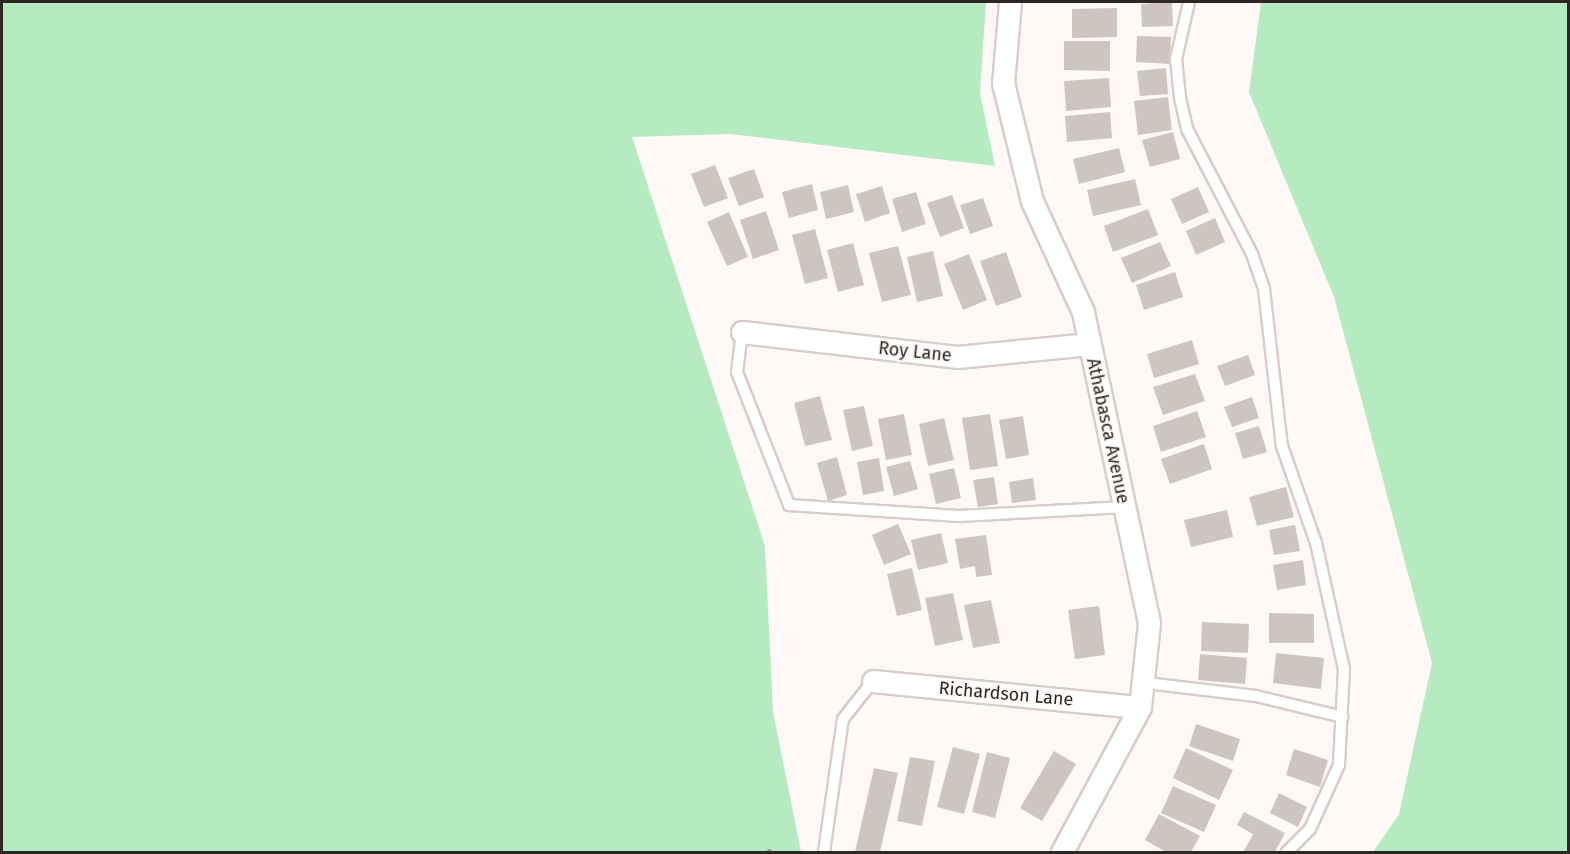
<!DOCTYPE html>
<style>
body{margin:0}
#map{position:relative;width:1570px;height:854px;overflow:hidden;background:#fef9f7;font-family:"Fira Sans",sans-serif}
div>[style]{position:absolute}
.green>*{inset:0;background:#b6ebc1}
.building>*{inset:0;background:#cfc4c0}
.path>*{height:4px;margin-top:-2px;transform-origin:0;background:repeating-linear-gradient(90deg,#9d9896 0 3px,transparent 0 6px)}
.roads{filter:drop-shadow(2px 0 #d8cdc9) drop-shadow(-2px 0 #d8cdc9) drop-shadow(0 2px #d8cdc9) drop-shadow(0 -2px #d8cdc9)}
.service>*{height:10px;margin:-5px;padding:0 5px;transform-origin:5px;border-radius:5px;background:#fff}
.minor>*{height:21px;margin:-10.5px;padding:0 10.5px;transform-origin:10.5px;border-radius:10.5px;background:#fff}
span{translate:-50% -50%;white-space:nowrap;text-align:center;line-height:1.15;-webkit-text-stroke:4.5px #fef9f7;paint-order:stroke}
.street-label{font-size:18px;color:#2c2826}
.frame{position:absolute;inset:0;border:3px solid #2c2826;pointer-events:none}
</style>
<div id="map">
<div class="green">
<div style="clip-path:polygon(2px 2px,986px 2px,980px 93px,995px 166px,730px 134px,632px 137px,765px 546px,773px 712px,801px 852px,2px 852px)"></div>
<div style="clip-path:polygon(1261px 2px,1568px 2px,1568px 852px,1373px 852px,1399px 814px,1432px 663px,1334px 297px,1249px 92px)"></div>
</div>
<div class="building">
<div style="clip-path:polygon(1172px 2px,1173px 26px,1142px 27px,1141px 4px)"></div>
<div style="clip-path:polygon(1117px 8px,1117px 37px,1072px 38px,1072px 9px)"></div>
<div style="clip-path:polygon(1137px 36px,1171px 37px,1170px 64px,1136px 62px)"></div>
<div style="clip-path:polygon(1064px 41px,1110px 41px,1110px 71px,1064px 70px)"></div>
<div style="clip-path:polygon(1166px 68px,1168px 94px,1140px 96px,1137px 71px)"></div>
<div style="clip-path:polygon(1109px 78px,1111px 107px,1066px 111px,1064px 81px)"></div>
<div style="clip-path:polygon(1168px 97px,1172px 130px,1138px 135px,1134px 101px)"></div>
<div style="clip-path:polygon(1110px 112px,1112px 138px,1067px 142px,1065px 116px)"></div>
<div style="clip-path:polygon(1173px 132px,1180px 159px,1150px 167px,1142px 140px)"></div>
<div style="clip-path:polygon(1119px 148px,1125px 172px,1079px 184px,1073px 159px)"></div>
<div style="clip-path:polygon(715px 165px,728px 198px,704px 207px,691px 174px)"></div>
<div style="clip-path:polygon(754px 169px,764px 197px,739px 206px,728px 178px)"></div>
<div style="clip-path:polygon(1135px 179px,1141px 205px,1093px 216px,1087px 190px)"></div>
<div style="clip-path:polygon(812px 184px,818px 210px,789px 218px,782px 192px)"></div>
<div style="clip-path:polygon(848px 185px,854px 212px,826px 219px,820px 192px)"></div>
<div style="clip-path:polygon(882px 186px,890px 213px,865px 222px,856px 194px)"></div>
<div style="clip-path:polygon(1198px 187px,1209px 212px,1182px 224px,1171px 199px)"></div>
<div style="clip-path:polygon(916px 192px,926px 224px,902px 232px,892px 199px)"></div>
<div style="clip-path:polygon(952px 195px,964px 228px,940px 237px,927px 203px)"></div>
<div style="clip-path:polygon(983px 198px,993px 226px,970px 234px,960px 205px)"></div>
<div style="clip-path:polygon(1148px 209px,1158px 235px,1113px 252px,1104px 226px)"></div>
<div style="clip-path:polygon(766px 211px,779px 250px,753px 259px,740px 220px)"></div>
<div style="clip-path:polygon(729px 212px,748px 257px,727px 266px,707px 222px)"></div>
<div style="clip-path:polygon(1215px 218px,1225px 242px,1196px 255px,1186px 231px)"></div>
<div style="clip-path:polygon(815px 229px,828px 278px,805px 284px,792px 235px)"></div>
<div style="clip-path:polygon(1160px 242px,1171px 266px,1132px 283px,1121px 258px)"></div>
<div style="clip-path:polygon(853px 243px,864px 285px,838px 292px,827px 250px)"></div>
<div style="clip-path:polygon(898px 246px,911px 295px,882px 302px,869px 253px)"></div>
<div style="clip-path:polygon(933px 251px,943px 296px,917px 302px,907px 257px)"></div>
<div style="clip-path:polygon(1006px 252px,1022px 297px,996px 306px,980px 261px)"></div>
<div style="clip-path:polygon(969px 254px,987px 300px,963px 310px,944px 264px)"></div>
<div style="clip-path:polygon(1175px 272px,1183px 297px,1144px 310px,1136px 285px)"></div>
<div style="clip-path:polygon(1192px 340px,1199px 364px,1154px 378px,1147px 354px)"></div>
<div style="clip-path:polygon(1248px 355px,1255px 375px,1225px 386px,1217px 366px)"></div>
<div style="clip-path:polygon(1195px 374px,1205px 401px,1163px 415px,1153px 387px)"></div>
<div style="clip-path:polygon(820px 396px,832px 440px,805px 446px,794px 403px)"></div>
<div style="clip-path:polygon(1252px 397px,1259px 418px,1232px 427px,1224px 407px)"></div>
<div style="clip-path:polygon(864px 406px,873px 446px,852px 451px,843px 410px)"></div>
<div style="clip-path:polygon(1197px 411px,1206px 437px,1161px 452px,1153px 426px)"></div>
<div style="clip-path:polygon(904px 414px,912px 455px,886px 460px,878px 419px)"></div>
<div style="clip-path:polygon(990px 414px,998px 466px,970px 470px,962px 418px)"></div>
<div style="clip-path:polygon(1023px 416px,1029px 455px,1006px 459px,999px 420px)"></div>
<div style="clip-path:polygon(944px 418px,954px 460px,928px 466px,919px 424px)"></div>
<div style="clip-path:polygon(1259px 426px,1267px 452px,1243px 459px,1235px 433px)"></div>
<div style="clip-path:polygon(1204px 444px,1212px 469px,1170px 484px,1161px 459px)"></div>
<div style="clip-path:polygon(837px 457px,847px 495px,828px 501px,817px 463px)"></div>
<div style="clip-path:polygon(879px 458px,884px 491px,863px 495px,857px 462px)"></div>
<div style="clip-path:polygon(910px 461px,918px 489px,894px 496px,886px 467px)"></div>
<div style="clip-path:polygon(954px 468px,961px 498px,936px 504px,929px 474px)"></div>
<div style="clip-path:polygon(994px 477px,998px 504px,978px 507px,973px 480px)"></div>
<div style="clip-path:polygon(1033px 478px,1036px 500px,1012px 503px,1009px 482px)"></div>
<div style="clip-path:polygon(1286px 487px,1294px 517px,1257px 526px,1249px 497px)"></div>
<div style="clip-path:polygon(1227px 510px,1233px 537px,1191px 547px,1184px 520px)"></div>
<div style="clip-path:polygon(898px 524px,911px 554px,884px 565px,872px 535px)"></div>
<div style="clip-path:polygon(1295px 525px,1300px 551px,1274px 555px,1269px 530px)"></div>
<div style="clip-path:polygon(941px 533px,948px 563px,918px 570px,911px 540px)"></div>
<div style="clip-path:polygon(986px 535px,992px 575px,976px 577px,975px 566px,960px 569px,955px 539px)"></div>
<div style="clip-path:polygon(1303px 560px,1306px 585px,1277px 590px,1273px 565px)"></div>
<div style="clip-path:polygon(912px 568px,922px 610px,897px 616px,887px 574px)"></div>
<div style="clip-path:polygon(953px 593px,963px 640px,935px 646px,925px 598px)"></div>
<div style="clip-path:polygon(991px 600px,1000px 643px,973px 648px,964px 605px)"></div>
<div style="clip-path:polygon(1099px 606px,1105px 655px,1075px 659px,1068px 610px)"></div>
<div style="clip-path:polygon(1269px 613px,1314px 614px,1314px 643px,1269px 643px)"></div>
<div style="clip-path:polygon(1202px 622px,1249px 624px,1248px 653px,1201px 651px)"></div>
<div style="clip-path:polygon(1276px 653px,1324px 658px,1321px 689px,1273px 683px)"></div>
<div style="clip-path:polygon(1200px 654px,1247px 658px,1245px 684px,1198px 680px)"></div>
<div style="clip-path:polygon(1196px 724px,1240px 739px,1233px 761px,1189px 746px)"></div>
<div style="clip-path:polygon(953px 747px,980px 754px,964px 814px,937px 807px)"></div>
<div style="clip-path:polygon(1186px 748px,1233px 770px,1219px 800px,1173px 778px)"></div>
<div style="clip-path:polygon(1294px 749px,1328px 760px,1320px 787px,1286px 775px)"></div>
<div style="clip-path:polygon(1054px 751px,1076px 764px,1042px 821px,1020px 808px)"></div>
<div style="clip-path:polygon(987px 752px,1010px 758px,995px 818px,972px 812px)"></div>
<div style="clip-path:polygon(910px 757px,935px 761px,922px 826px,897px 821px)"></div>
<div style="clip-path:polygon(874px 768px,898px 773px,880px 852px,855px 852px)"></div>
<div style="clip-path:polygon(1173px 786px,1216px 805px,1204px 832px,1161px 813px)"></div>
<div style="clip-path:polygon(1279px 793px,1307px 807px,1298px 827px,1270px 813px)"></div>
<div style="clip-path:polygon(1244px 812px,1285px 833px,1275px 852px,1244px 851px,1253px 834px,1237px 825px)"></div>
<div style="clip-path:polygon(1159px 814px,1200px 836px,1191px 852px,1166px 852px,1145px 840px)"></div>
</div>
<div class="path">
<div style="left:769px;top:852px;width:4px;rotate:-76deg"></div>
</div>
<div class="roads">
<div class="service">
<div style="left:1189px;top:2px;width:58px;rotate:102.8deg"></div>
<div style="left:1176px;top:59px;width:39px;rotate:84deg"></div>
<div style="left:1180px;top:98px;width:32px;rotate:77deg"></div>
<div style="left:1187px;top:129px;width:141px;rotate:62.5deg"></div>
<div style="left:1252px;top:254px;width:37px;rotate:71deg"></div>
<div style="left:1264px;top:289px;width:158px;rotate:83.5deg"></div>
<div style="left:1282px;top:446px;width:103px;rotate:70.7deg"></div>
<div style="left:1316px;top:543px;width:129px;rotate:77.5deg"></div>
<div style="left:1344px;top:669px;width:96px;rotate:93deg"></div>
<div style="left:1339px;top:765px;width:70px;rotate:114.4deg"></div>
<div style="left:1310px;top:829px;width:33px;rotate:135deg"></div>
<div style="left:742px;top:332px;width:40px;rotate:97.1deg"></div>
<div style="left:737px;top:372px;width:143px;rotate:68.6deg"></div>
<div style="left:789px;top:505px;width:170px;rotate:3.7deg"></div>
<div style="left:959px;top:516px;width:166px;rotate:-3.1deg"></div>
<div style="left:1146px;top:683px;width:111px;rotate:6.7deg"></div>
<div style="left:1256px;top:696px;width:89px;rotate:13.6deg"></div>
<div style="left:824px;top:852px;width:134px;rotate:-81.9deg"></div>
<div style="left:843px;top:719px;width:48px;rotate:-51.7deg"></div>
</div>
<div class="minor">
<div style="left:1010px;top:2px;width:81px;rotate:94.9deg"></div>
<div style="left:1003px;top:83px;width:122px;rotate:76.2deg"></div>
<div style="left:1032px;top:201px;width:122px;rotate:65.3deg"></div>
<div style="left:1083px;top:312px;width:318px;rotate:78deg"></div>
<div style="left:1149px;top:623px;width:84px;rotate:96.1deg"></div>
<div style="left:1140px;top:707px;width:165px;rotate:118.3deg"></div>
<div style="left:742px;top:332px;width:216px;rotate:6.6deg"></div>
<div style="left:957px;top:357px;width:133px;rotate:-5.6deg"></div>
<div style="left:873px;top:681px;width:268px;rotate:5.6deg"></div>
</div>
</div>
<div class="street-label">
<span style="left:915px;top:352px;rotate:6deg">Roy Lane</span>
<span style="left:1108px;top:431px;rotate:78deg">Athabasca Avenue</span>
<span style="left:1006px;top:694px;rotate:5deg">Richardson Lane</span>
</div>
<div class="frame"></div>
</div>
